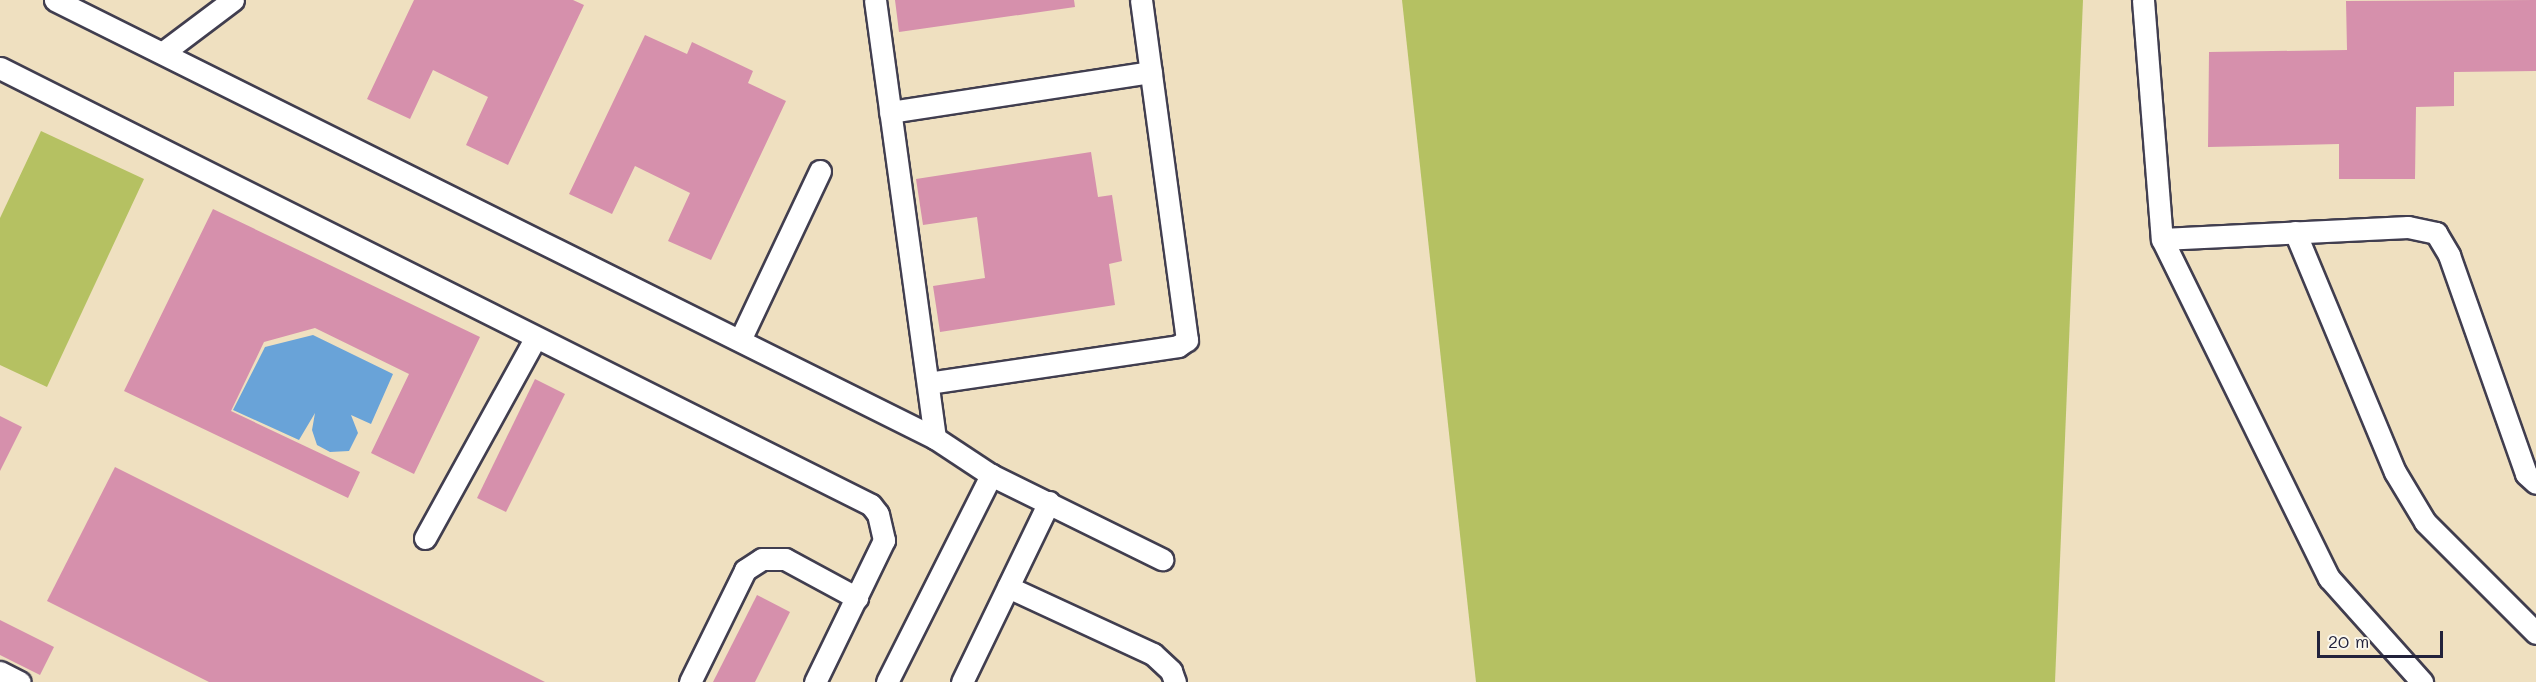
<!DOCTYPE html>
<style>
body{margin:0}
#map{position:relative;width:2536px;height:682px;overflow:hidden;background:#efe0c0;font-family:Mali,sans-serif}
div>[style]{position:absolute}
.green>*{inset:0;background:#b5c162}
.water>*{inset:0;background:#69a3d8}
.building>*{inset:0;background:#d690ac}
.roads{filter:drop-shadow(2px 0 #413e4f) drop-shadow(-2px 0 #413e4f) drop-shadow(0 2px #413e4f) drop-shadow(0 -2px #413e4f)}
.service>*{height:21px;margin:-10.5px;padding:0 10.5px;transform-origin:10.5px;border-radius:10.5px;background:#fff}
span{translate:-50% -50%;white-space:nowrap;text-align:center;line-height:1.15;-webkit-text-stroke:6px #fbf7ec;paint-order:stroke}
.scale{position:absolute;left:2317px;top:631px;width:126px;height:27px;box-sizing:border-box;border:3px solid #22223b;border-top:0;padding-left:8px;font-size:18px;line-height:21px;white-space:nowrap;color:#22223b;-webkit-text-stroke:4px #fbf7ec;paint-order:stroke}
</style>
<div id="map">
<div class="green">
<div style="clip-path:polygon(1402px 0,2083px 0,2055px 682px,1476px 682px)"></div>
<div style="clip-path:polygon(41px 131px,144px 179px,47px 387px,0 365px,0 218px)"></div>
</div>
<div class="water">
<div style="clip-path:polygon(313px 335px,393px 374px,371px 424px,351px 415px,358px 433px,349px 451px,330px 452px,317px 445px,312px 430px,315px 413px,299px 440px,233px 410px,265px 347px)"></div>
</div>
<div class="building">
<div style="clip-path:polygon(414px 0,573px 0,584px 5px,508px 165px,466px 145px,488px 97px,433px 70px,410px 119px,367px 99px)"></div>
<div style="clip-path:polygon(895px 0,1074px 0,1075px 7px,899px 32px)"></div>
<div style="clip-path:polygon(2536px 0,2536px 71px,2454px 72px,2454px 106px,2416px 107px,2415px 179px,2339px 179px,2339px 144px,2208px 147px,2209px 52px,2347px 50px,2346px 1px)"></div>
<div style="clip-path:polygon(645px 35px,687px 54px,692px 42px,753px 71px,748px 83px,786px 101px,711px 260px,668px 241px,690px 193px,635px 166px,612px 214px,569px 194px)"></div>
<div style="clip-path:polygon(1091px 152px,1098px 197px,1112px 195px,1122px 261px,1109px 264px,1115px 305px,940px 332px,933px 286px,985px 278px,977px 217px,923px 225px,916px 179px)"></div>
<div style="clip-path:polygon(213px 209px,480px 337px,414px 474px,371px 453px,409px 374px,315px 328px,264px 342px,231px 411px,360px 472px,348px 498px,124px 391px)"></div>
<div style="clip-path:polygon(535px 379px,565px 394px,506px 512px,477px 498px)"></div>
<div style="clip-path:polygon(0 416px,22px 427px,0 471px)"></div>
<div style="clip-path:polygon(115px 467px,545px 682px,209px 682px,47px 601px)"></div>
<div style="clip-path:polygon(757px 595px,790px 612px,755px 682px,713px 682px)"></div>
<div style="clip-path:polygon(0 620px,54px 647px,40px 675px,0 655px)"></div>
</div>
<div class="roads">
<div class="service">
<div style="left:55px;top:0;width:983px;rotate:26.46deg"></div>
<div style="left:935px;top:438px;width:67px;rotate:33.5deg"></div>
<div style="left:991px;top:475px;width:191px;rotate:26.2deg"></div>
<div style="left:875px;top:0;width:442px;rotate:82.2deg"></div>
<div style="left:2143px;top:0;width:240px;rotate:85.5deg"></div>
<div style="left:2162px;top:239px;width:378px;rotate:63.8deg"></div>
<div style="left:2329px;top:578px;width:140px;rotate:48.2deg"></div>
<div style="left:165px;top:51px;width:85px;rotate:-36.9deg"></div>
<div style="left:0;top:68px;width:974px;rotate:26.64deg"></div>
<div style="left:871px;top:505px;width:11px;rotate:52deg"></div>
<div style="left:878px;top:514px;width:27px;rotate:77deg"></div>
<div style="left:884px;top:540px;width:158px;rotate:115.9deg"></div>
<div style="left:890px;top:112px;width:264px;rotate:-8.7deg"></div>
<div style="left:2295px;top:232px;width:260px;rotate:67.4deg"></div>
<div style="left:2395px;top:472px;width:58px;rotate:59deg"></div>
<div style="left:2425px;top:522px;width:157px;rotate:45deg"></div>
<div style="left:2162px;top:239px;width:246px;rotate:-2.8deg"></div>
<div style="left:2408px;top:227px;width:29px;rotate:12deg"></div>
<div style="left:2436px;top:233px;width:26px;rotate:59deg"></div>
<div style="left:2449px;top:255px;width:232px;rotate:70.6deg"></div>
<div style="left:2526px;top:474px;width:13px;rotate:42deg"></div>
<div style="left:740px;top:340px;width:187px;rotate:-64.7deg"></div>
<div style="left:928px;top:383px;width:253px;rotate:-8.4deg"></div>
<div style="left:1178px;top:346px;width:11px;rotate:-34deg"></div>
<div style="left:1187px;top:340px;width:343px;rotate:-97.7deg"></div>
<div style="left:425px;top:538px;width:227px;rotate:-61.1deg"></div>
<div style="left:1008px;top:587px;width:160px;rotate:24.8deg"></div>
<div style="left:1153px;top:654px;width:25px;rotate:43deg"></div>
<div style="left:1171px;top:671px;width:12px;rotate:70deg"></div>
<div style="left:0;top:672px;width:22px;rotate:27deg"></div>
<div style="left:690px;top:682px;width:125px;rotate:-63.8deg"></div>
<div style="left:745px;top:570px;width:20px;rotate:-33deg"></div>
<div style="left:762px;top:559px;width:23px"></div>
<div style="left:785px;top:559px;width:82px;rotate:28.4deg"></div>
<div style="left:887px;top:682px;width:232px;rotate:-63.3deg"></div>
<div style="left:962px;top:682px;width:200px;rotate:-64.2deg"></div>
</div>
</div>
<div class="scale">20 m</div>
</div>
